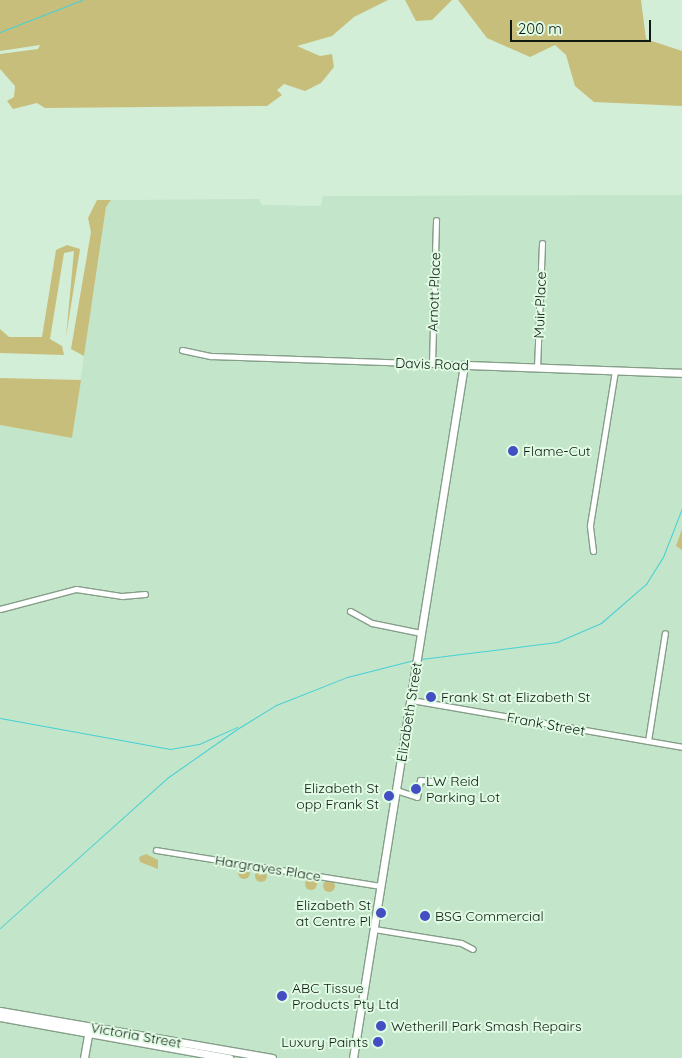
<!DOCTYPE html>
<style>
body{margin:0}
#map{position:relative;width:682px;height:1058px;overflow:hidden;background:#d3eed7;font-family:Quicksand,sans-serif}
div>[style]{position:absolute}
.built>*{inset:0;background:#c3e5c9}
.green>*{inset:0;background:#c8be7c}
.round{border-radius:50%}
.stream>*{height:1px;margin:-0.5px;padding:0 0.5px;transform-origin:0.5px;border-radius:0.5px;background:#47d0d7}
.roads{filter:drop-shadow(1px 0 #859e89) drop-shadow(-1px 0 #859e89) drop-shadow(0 1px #859e89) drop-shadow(0 -1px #859e89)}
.street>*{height:5px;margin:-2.5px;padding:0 2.5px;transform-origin:2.5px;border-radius:2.5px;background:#fff}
.secondary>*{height:7px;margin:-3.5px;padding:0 3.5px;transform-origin:3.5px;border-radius:3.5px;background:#fff}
.dots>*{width:14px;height:14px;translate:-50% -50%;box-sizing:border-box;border:2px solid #e0fbe4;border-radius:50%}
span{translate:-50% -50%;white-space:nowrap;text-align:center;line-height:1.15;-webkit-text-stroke:4px #e0fbe4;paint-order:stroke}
.street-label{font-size:14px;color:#101a12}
.poi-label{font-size:14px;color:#101a12}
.left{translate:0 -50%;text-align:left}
.right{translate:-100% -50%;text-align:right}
.scale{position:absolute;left:510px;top:20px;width:141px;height:22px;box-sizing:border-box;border:2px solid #101a12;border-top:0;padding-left:6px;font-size:15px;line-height:18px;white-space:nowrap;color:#101a12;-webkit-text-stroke:4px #e0fbe4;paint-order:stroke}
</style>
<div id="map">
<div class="built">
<div style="clip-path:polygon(682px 195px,682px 1058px,0 1058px,0 425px,72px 438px,106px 207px,111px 200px,259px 199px,262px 205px,321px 206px,323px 196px)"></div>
</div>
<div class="green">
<div style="clip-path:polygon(0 0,388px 0,354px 17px,332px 36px,297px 46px,320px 56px,332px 54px,334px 67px,321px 83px,305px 91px,284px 84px,277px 90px,282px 95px,267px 106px,45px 108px,37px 103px,13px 109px,7px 101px,14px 97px,15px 86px,0 69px,0 54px,38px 49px,40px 45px,0 51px)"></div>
<div style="clip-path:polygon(405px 0,452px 0,432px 20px,416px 21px)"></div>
<div style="clip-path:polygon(458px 0,641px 0,646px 39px,682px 51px,682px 106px,594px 102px,575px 86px,566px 55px,555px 45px,530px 57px,487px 38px)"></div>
<div style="clip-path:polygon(97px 200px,111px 200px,106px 207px,84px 356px,71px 349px,91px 232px,88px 218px)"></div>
<div style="clip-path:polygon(67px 245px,80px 249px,66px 337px,74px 251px,64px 253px,50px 339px,62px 346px,64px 355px,0 353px,0 329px,9px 337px,42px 337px,56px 250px)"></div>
<div style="clip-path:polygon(0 378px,81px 380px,72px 438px,0 425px)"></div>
<div style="clip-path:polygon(682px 529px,682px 550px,676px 546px)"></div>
<div style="clip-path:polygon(146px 854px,158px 860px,158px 869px,140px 862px,139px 857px)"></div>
<div class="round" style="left:238px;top:867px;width:12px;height:12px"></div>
<div class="round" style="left:255px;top:870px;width:12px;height:12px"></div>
<div class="round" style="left:305px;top:878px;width:12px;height:12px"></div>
<div class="round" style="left:323px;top:880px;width:12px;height:12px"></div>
</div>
<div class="stream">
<div style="left:0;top:32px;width:88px;rotate:-21.3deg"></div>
<div style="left:421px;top:659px;width:137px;rotate:-7.1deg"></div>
<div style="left:557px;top:642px;width:48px;rotate:-23.4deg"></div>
<div style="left:601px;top:623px;width:60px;rotate:-40.9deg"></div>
<div style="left:646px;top:584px;width:32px;rotate:-58deg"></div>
<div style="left:663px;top:557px;width:53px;rotate:-68.8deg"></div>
<div style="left:0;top:718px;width:173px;rotate:10.3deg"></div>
<div style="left:170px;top:749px;width:29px;rotate:-10deg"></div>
<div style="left:199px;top:744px;width:42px;rotate:-24.1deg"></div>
<div style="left:0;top:928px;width:224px;rotate:-41.9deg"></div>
<div style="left:167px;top:778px;width:85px;rotate:-35deg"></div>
<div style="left:237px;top:729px;width:46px;rotate:-31.6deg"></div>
<div style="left:276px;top:705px;width:76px;rotate:-21.5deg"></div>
<div style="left:347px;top:677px;width:69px;rotate:-14.2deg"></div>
</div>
<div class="roads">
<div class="street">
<div style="left:182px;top:350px;width:30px;rotate:12deg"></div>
<div style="left:211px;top:356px;width:253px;rotate:2deg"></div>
<div style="left:432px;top:364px;width:144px;rotate:-88.4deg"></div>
<div style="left:537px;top:368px;width:125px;rotate:-87.7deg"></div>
<div style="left:593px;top:551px;width:26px;rotate:-97deg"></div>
<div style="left:590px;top:525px;width:156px;rotate:-80.8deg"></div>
<div style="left:0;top:609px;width:79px;rotate:-14.7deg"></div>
<div style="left:76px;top:589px;width:47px;rotate:8.7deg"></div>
<div style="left:122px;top:596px;width:23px;rotate:-5deg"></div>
<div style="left:350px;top:611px;width:25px;rotate:29deg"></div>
<div style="left:372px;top:623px;width:50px;rotate:11.5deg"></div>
<div style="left:411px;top:700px;width:275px;rotate:9.8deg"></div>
<div style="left:648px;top:741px;width:109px;rotate:-81.1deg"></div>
<div style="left:396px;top:790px;width:22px;rotate:18deg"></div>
<div style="left:417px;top:797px;width:17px;rotate:-80deg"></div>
<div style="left:420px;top:780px;width:11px;rotate:5deg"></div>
<div style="left:156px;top:850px;width:228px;rotate:9.1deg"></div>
<div style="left:374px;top:929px;width:88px;rotate:9.1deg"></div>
<div style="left:461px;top:943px;width:13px;rotate:27deg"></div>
</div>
<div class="secondary">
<div style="left:0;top:1011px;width:276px;rotate:9.8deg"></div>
<div style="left:0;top:1017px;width:233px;rotate:10.2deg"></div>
<div style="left:84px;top:1058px;width:29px;rotate:-80deg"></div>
<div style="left:353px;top:1058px;width:702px;rotate:-80.9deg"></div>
<div style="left:464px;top:365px;width:218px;rotate:2.1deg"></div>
</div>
</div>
<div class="dots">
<div style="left:513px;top:451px;background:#434ec2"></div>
<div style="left:431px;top:697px;background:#434ec2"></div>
<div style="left:416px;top:789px;background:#434ec2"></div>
<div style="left:389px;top:796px;background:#434ec2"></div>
<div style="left:381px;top:913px;background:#434ec2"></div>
<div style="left:425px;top:916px;background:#434ec2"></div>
<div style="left:282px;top:996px;background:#434ec2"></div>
<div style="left:381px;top:1026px;background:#434ec2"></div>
<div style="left:378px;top:1042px;background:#434ec2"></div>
</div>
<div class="street-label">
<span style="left:434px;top:292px;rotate:-88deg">Arnott Place</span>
<span style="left:540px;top:305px;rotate:-88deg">Muir Place</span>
<span style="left:432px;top:364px;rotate:2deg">Davis Road</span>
<span style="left:409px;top:712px;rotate:-81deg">Elizabeth Street</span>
<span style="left:546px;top:724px;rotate:10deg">Frank Street</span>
<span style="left:268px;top:868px;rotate:9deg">Hargraves Place</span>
<span style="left:136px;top:1035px;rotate:10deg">Victoria Street</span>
</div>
<div class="poi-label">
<span class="left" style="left:523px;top:451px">Flame-Cut</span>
<span class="left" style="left:441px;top:697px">Frank St at Elizabeth St</span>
<span class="left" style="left:426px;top:789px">LW Reid<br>Parking Lot</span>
<span class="right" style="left:379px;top:796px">Elizabeth St<br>opp Frank St</span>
<span class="right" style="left:371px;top:913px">Elizabeth St<br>at Centre Pl</span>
<span class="left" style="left:435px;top:916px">BSG Commercial</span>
<span class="left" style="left:292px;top:996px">ABC Tissue<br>Products Pty Ltd</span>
<span class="left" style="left:391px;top:1026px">Wetherill Park Smash Repairs</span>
<span class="right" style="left:368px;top:1042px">Luxury Paints</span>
</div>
<div class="scale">200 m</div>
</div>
